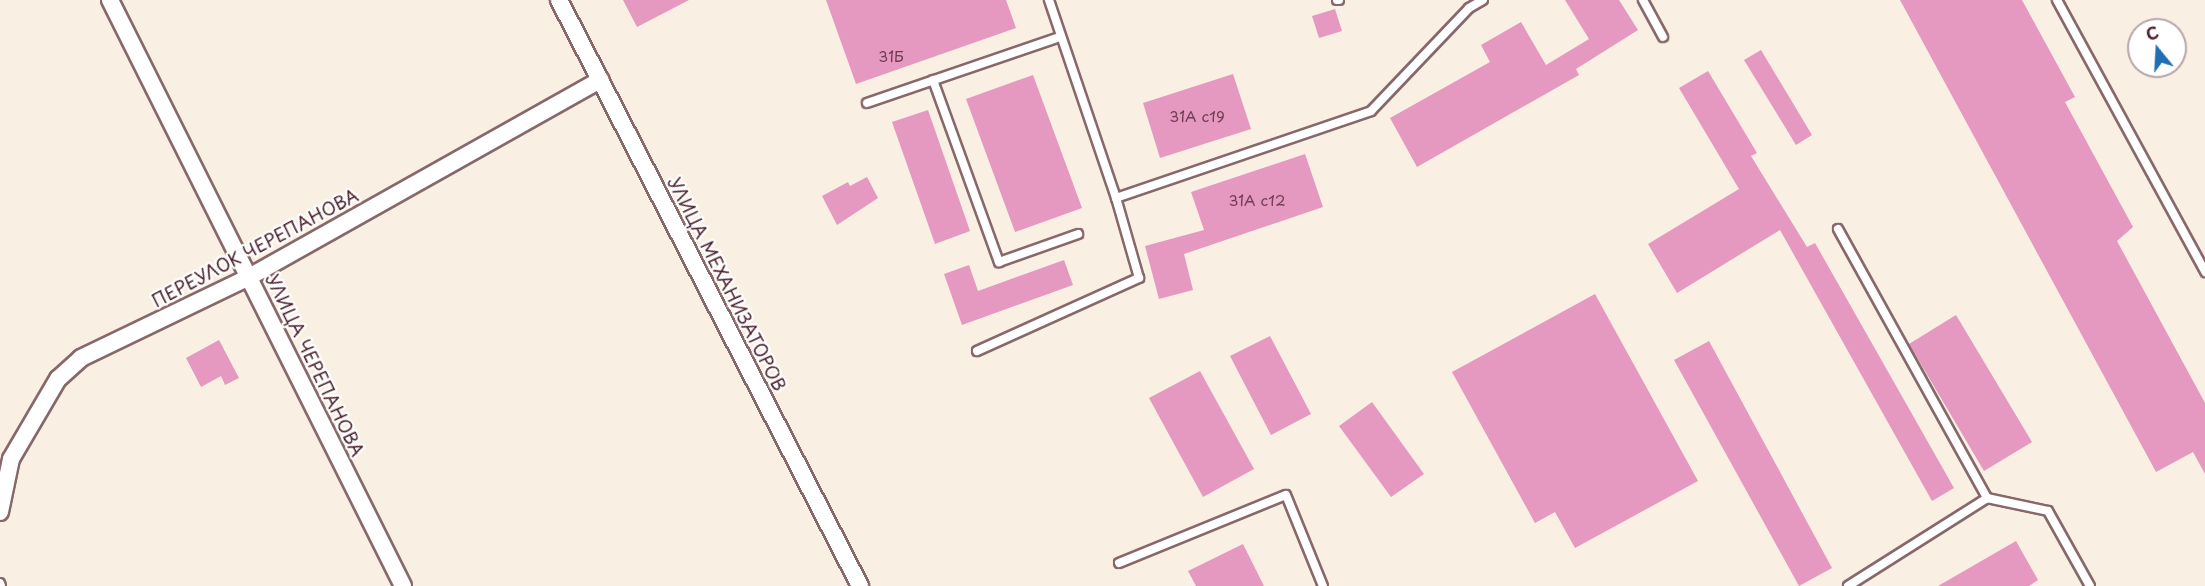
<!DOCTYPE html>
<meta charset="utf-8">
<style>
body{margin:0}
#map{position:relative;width:2205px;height:586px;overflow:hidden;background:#f9f0e3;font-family:"Playpen Sans",sans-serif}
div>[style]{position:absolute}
.building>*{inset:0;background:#e598c0}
.roads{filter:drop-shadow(2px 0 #87686b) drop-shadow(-2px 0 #87686b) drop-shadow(0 2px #87686b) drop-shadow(0 -2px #87686b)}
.lane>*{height:8px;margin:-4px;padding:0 4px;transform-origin:4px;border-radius:4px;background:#fff}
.street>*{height:16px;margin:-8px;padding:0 8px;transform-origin:8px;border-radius:8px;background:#fff}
span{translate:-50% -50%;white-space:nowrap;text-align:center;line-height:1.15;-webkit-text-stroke:4.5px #fff;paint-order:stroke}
.number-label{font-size:15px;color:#713d50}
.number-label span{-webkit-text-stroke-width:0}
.street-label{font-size:18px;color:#4a1f2b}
.north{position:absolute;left:2127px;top:18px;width:60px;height:60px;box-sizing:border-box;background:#fff;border:2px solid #b7a5aa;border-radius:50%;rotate:342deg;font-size:16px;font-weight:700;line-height:24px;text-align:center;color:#4a1f2b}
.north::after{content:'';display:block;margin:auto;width:21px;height:27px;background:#1f6fb2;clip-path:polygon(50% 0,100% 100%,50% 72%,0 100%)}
</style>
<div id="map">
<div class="building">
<div style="clip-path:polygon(623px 0,689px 0,637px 27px)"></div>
<div style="clip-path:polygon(826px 0,1006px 0,1016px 28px,856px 84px)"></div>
<div style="clip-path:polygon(1565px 0,1619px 0,1638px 30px,1576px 69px,1579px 75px,1417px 167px,1390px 118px,1490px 62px,1481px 45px,1521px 22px,1546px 65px,1589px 39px)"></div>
<div style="clip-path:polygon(1900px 0,2022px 0,2075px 97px,2065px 102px,2133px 227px,2117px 241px,2205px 403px,2205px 474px,2193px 452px,2156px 472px)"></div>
<div style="clip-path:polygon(1335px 9px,1342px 31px,1319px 38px,1312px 16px)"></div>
<div style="clip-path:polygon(1761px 50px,1812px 135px,1796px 145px,1744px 60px)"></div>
<div style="clip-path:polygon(1708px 71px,1757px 153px,1751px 156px,1807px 247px,1815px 243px,1954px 488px,1932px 501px,1780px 230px,1677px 293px,1648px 244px,1739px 189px,1679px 88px)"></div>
<div style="clip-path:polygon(1233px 74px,1251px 129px,1160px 158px,1143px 103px)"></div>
<div style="clip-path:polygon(1033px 75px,1082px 208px,1015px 232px,966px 99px)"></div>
<div style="clip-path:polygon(928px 110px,970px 231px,935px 244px,892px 122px)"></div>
<div style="clip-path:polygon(1305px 154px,1323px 207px,1184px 254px,1193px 290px,1159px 299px,1145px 246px,1204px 230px,1191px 192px)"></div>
<div style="clip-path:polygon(867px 177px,878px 198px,837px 225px,822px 196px,848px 182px,850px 186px)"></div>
<div style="clip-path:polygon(1064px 260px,1073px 285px,962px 325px,944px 274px,969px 265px,978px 291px)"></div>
<div style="clip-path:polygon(1595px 294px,1698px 481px,1575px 548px,1555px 512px,1535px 523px,1452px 372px)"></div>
<div style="clip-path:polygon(1956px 315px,2032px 442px,1984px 471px,1909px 344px)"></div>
<div style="clip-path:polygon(1270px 336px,1311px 414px,1271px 435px,1230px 356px)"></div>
<div style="clip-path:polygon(219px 340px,239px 378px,225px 385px,221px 376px,201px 387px,186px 358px)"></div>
<div style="clip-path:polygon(1709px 341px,1832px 568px,1799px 586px,1674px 360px)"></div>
<div style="clip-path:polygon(1200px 371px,1254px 469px,1203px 497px,1149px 398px)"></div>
<div style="clip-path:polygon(1372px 402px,1424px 474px,1391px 497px,1339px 426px)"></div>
<div style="clip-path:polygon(2016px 541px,2038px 580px,2029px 586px,1938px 586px)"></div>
<div style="clip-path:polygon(1243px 544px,1264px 586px,1196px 586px,1188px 571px)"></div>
</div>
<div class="roads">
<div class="lane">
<div style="left:1049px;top:0;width:209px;rotate:71.3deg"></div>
<div style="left:1116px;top:198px;width:269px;rotate:-18.8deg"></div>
<div style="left:1371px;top:111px;width:142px;rotate:-46.4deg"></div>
<div style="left:1469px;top:8px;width:16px;rotate:-30deg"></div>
<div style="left:1337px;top:0;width:2px"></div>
<div style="left:1643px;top:0;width:42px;rotate:61.6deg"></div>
<div style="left:2057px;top:0;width:310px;rotate:61.4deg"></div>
<div style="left:933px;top:80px;width:194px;rotate:70.1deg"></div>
<div style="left:999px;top:262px;width:84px;rotate:-19.5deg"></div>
<div style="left:867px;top:103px;width:204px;rotate:-18.9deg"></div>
<div style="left:1838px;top:229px;width:308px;rotate:61deg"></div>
<div style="left:977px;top:351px;width:178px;rotate:-24.3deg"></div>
<div style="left:1139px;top:278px;width:83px;rotate:-106deg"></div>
<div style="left:1119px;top:563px;width:180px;rotate:-22.2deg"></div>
<div style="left:1286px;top:495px;width:98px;rotate:67.9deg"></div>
<div style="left:0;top:583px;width:3px;rotate:72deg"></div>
<div style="left:1848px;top:586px;width:165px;rotate:-32.3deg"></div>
<div style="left:1987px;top:498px;width:62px;rotate:12deg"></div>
<div style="left:2048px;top:511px;width:86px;rotate:60.8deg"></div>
</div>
<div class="street">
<div style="left:110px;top:0;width:655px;rotate:63.43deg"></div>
<div style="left:559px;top:0;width:659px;rotate:62.81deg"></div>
<div style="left:0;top:512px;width:54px;rotate:-78.3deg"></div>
<div style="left:11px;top:459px;width:93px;rotate:-59.6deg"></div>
<div style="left:58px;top:379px;width:31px;rotate:-42deg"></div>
<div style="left:81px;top:358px;width:187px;rotate:-25.7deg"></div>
<div style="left:249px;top:277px;width:403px;rotate:-29.3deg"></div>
</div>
</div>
<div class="number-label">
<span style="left:891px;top:56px">31Б</span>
<span style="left:1197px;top:116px">31А с19</span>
<span style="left:1257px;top:200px">31А с12</span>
</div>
<div class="street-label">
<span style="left:255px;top:248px;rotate:-28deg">ПЕРЕУЛОК ЧЕРЕПАНОВА</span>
<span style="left:727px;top:284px;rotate:63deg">УЛИЦА МЕХАНИЗАТОРОВ</span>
<span style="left:315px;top:365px;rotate:64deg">УЛИЦА ЧЕРЕПАНОВА</span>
</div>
<div class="north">С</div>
</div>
